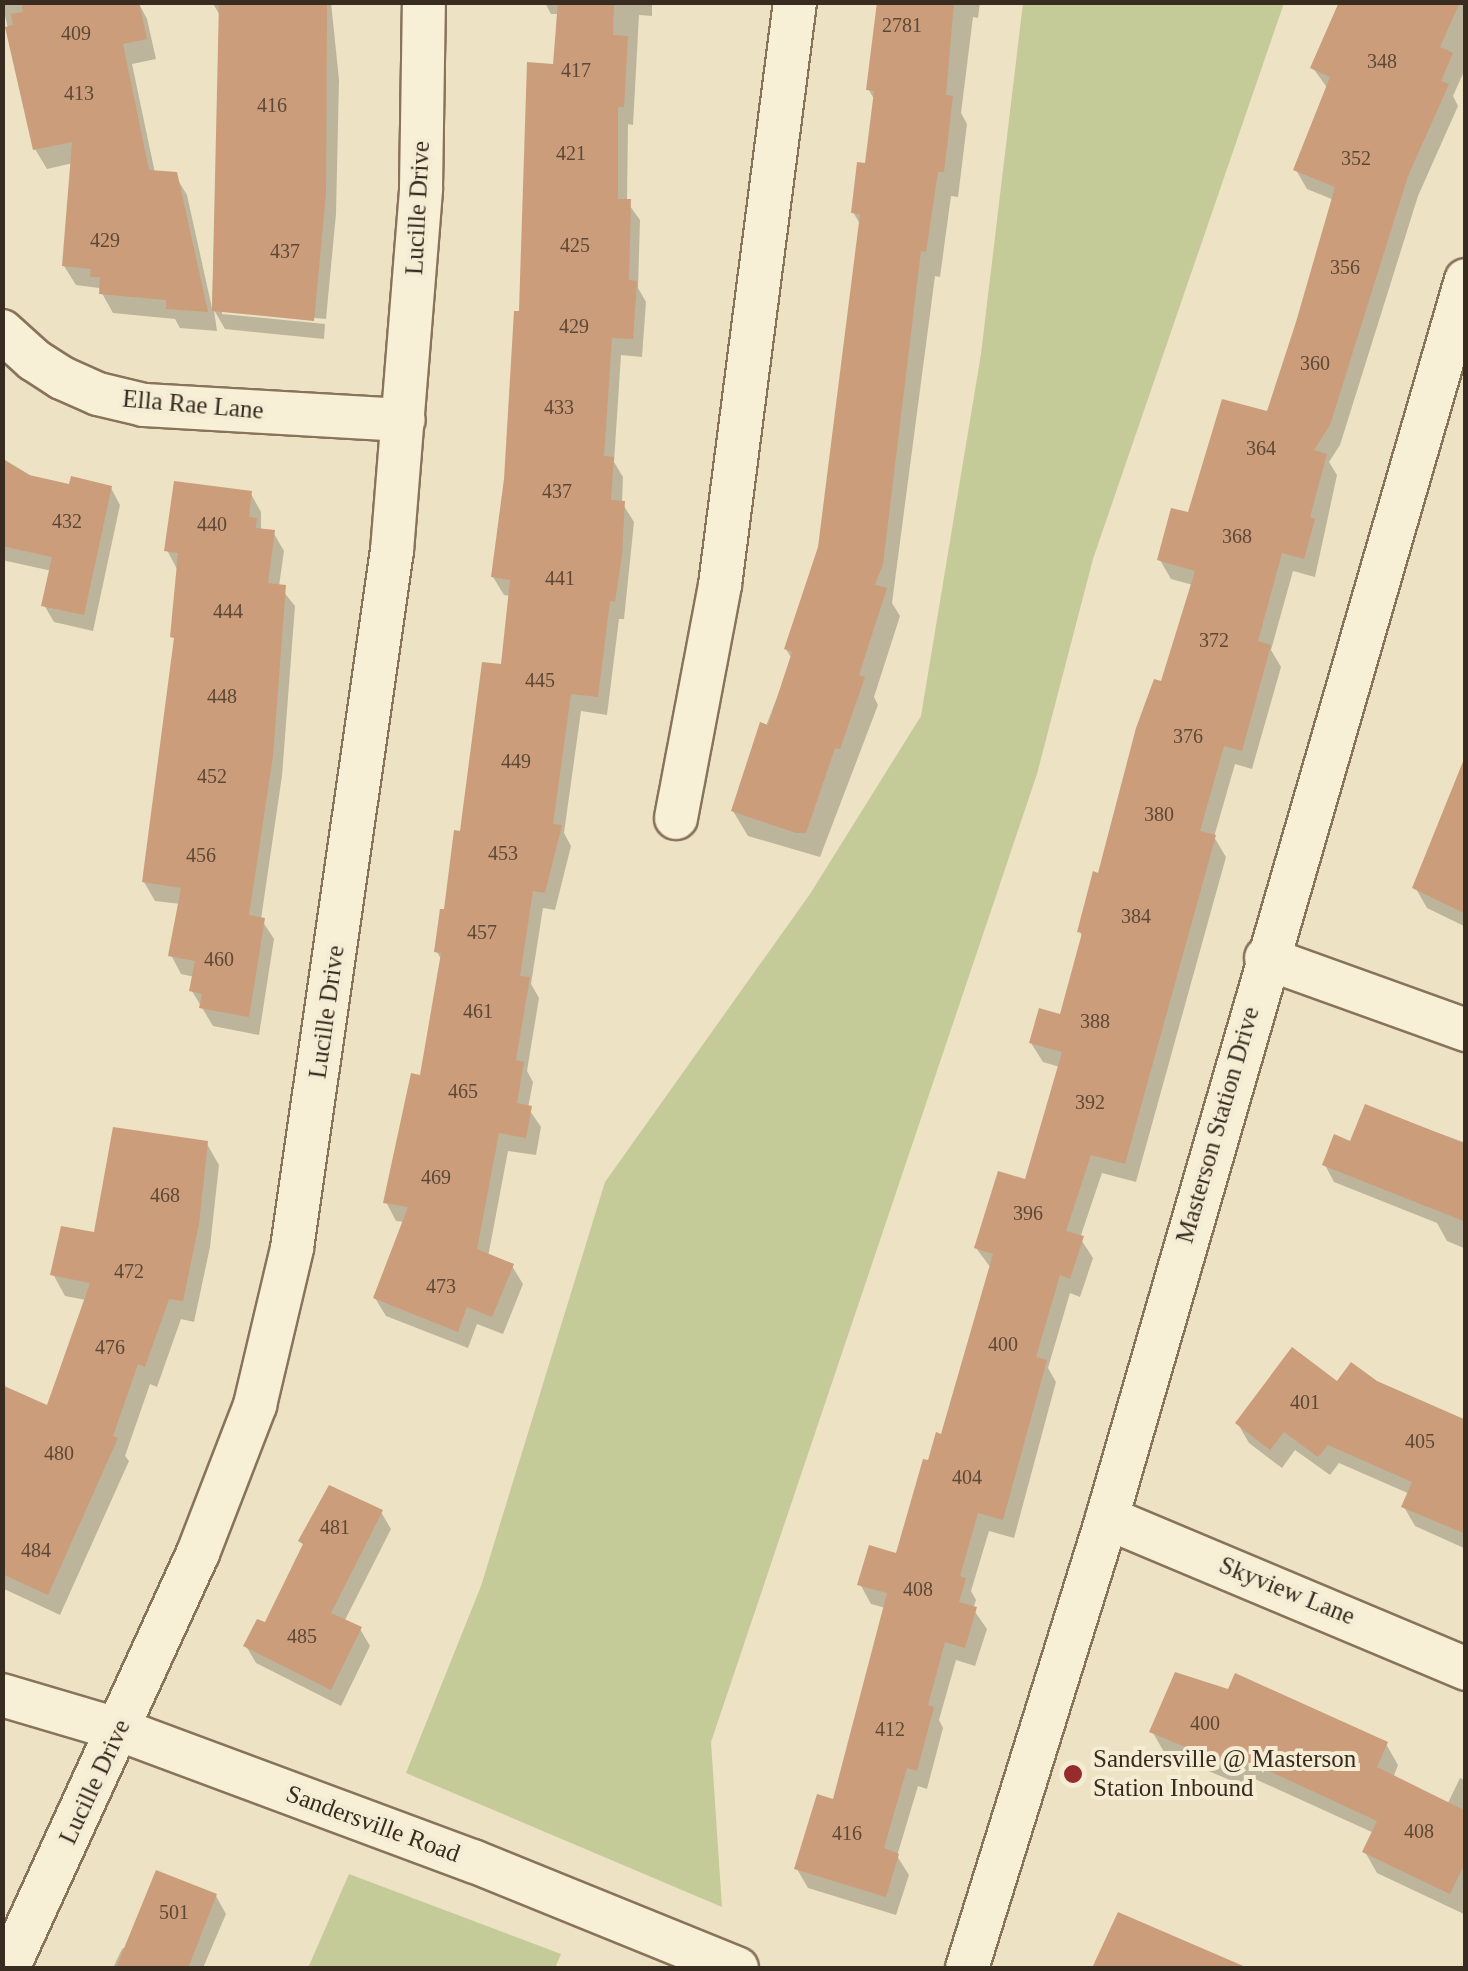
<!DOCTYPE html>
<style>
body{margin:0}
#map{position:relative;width:1468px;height:1971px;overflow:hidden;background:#ede2c4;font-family:Georgia,serif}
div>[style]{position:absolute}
.green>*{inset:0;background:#c5cb98}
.shadow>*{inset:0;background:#0003}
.building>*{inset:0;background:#cb9d7b}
.roads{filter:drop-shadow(2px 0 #88735b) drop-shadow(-2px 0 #88735b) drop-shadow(0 2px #88735b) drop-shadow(0 -2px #88735b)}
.minor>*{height:42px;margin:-21px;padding:0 21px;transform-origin:21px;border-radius:21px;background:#f8efd7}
.dots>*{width:28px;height:28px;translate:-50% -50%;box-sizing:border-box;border:5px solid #f5ecd4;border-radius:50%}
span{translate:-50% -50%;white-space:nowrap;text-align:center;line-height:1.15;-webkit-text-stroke:8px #f5ecd4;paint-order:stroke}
.number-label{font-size:20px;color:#5d4836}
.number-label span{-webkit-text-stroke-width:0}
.street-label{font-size:25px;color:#382b1f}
.poi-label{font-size:25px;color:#382b1f}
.left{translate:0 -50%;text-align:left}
.frame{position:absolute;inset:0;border:5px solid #382b1f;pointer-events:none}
</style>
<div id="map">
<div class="green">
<div style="clip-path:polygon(1023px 3px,1284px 3px,1093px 559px,1037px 774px,711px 1742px,722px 1907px,406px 1773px,481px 1586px,605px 1182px,810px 894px,921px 716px,981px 354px)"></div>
<div style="clip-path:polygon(349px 1874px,561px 1954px,555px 1968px,308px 1968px)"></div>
</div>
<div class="shadow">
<div style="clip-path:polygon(2px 2px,138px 2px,147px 19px,156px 59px,132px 64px,155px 173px,175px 175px,187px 195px,212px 308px,221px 17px,212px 2px,331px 2px,339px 80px,336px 214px,326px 319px,222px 309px,222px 314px,325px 324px,324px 339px,225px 329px,214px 310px,217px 331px,180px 328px,175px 319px,113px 313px,99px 288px,76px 285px,64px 266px,73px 163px,47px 169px,35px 149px)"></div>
<div style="clip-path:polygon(531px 2px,652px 2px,652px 16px,639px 15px,633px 125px,628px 124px,627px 202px,640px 220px,638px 288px,646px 302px,642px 357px,621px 355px,614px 462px,623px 477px,622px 503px,634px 522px,624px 619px,619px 619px,607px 715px,581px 711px,564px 833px,571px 846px,555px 910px,543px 908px,531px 984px,539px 998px,527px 1071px,533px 1082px,528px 1108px,541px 1127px,536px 1155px,508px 1151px,488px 1257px,512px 1266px,523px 1284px,503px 1334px,477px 1324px,468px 1348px,386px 1316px,375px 1298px,405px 1222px,396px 1221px,386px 1202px,422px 1078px,442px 960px,436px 951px,503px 667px,511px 596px,504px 595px,493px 577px,555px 67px,557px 14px,551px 14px,545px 3px)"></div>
<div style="clip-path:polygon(882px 2px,980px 2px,978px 18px,973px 17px,961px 113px,967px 124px,958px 197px,951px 196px,940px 277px,935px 276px,892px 603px,900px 616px,874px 697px,878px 705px,820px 857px,748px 836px,733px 811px,792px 659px,786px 649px,820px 547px,861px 226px,853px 212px,867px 166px,875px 101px,869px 90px)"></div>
<div style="clip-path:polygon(1371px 2px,1466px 2px,1466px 67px,1453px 96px,1458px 106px,1418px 196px,1340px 445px,1329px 462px,1337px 475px,1315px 577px,1293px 571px,1271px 650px,1281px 667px,1252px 769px,1235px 764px,1214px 837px,1226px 857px,1136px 1182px,1102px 1173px,1080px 1238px,1093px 1258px,1080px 1297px,1070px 1293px,1048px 1368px,1056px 1382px,1014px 1538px,989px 1531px,971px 1591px,976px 1600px,973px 1609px,987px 1629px,975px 1666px,956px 1660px,939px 1720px,943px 1728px,927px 1789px,918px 1786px,897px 1856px,909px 1875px,896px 1915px,808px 1888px,797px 1869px,835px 1802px,886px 1608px,871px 1604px,860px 1584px,898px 1556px,943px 1437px,991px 1268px,976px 1248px,1027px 1182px,1060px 1067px,1043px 1062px,1031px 1043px,1061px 1017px,1083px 938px,1080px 932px,1193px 585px,1171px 579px,1160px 560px,1269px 414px,1334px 200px,1307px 189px,1296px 170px,1328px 89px,1313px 68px)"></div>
<div style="clip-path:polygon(2px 458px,69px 499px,111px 488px,120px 505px,93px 631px,54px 622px,44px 605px,52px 571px,2px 560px)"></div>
<div style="clip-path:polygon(251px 494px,261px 512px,261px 531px,273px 532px,284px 551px,279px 586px,295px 606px,282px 776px,261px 919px,274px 939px,259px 1035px,213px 1026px,192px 991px,195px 977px,181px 974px,171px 955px,181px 904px,155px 901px,144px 882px,176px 642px,177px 569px,167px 550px)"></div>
<div style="clip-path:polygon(1466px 799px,1466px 927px,1427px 908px,1415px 887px)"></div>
<div style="clip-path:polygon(1367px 1107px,1466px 1143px,1466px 1249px,1447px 1241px,1437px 1223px,1334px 1182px,1325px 1165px,1352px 1144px)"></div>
<div style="clip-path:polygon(207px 1144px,219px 1165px,210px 1247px,194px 1322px,181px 1319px,157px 1387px,150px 1384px,125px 1456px,129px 1461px,60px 1615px,2px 1588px,2px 1388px,49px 1409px,86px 1300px,65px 1296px,53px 1274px)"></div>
<div style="clip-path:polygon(1376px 1384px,1466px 1423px,1466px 1549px,1415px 1526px,1404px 1507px,1410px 1494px,1339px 1463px,1330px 1475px,1295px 1450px,1282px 1468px,1249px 1443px,1238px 1424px,1337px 1385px)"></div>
<div style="clip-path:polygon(381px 1512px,391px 1529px,344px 1622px,360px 1629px,370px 1646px,341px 1706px,256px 1663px,246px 1646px,266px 1625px,305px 1547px,301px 1541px)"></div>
<div style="clip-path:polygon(1152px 1731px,1386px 1744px,1398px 1765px,1393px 1778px,1447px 1805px,1460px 1778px,1466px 1781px,1466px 1915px,1377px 1873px,1365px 1852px,1374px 1833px,1255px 1779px,1251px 1789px,1164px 1752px)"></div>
<div style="clip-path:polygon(216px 1896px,226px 1914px,203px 1968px,113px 1968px,122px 1949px)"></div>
<div style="clip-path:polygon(1119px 1915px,1238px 1968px,1095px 1968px)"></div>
</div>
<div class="building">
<div style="clip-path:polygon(21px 2px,139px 2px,147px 39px,123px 44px,149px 170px,177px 172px,208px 312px,166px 309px,166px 300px,99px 294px,100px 277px,90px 277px,91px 269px,62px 266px,72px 142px,33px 150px,5px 27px,13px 25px,11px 14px,23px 12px)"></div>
<div style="clip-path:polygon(219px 2px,327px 2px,326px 194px,314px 321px,212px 311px)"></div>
<div style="clip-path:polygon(558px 2px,614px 2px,613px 35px,628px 36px,624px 107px,618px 107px,618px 199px,631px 199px,629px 280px,637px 281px,633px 339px,612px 338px,604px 456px,614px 457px,611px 500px,625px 501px,622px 555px,615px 602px,610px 601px,598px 697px,571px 694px,553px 824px,562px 825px,545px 893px,533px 891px,520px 976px,530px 977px,516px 1060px,524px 1062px,517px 1103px,532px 1106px,526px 1138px,499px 1133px,477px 1249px,514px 1264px,492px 1317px,467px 1307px,458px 1332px,373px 1298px,408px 1207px,383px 1203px,411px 1073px,420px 1075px,441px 953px,434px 952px,440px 909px,444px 909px,454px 830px,460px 831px,482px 662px,501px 664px,510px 580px,491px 577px,504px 479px,514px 311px,519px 311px,527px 62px,553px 64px)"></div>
<div style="clip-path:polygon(877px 2px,954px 2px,946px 95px,953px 96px,944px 172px,938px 172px,926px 252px,921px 251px,883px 564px,875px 585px,887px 588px,859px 675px,865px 677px,840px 749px,835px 748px,806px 833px,796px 833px,731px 811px,760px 722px,768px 725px,792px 652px,784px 649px,818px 547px,860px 214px,851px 213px,857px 162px,865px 163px,874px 91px,866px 90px)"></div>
<div style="clip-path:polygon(1339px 2px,1460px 2px,1440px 47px,1453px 53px,1441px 81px,1449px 84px,1408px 176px,1330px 425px,1314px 450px,1327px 454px,1310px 517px,1315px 519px,1304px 559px,1282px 553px,1258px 641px,1271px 645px,1242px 751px,1224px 746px,1200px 831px,1216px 835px,1125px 1164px,1091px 1155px,1066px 1231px,1084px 1236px,1070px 1279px,1060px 1275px,1036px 1357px,1047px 1360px,1003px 1520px,978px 1513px,960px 1576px,966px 1578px,959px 1602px,977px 1607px,965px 1648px,945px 1642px,928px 1705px,934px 1707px,917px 1771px,907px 1768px,884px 1848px,899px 1854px,886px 1897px,794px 1869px,817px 1794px,833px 1799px,887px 1593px,857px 1585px,869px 1545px,896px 1553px,923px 1459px,928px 1460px,936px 1432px,941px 1434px,993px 1254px,974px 1248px,998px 1171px,1025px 1179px,1062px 1052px,1029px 1043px,1039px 1008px,1060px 1014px,1082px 933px,1077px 932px,1093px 871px,1098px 873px,1136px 728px,1154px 679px,1161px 681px,1195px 571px,1157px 560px,1171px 508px,1188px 512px,1222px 399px,1267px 411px,1296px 322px,1335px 187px,1293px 170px,1330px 77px,1310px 68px)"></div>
<div style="clip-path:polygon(2px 459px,29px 475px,69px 484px,71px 476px,112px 486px,84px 615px,41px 606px,52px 557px,2px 546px)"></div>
<div style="clip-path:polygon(174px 481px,252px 491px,249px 517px,257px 518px,256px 528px,275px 530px,268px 583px,286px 585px,273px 756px,249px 915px,265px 918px,249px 1017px,199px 1008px,202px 994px,189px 991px,195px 961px,168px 956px,181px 888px,142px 882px,174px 638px,170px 637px,178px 553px,164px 551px)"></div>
<div style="clip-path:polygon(1464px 759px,1466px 759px,1466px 914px,1412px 888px)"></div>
<div style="clip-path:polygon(1365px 1104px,1466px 1144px,1466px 1222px,1322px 1165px,1334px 1134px,1350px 1141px)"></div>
<div style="clip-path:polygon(113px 1127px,208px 1141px,199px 1224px,183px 1301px,169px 1299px,145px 1367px,138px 1364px,113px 1436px,118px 1438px,48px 1595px,2px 1574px,2px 1385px,47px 1405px,90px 1283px,50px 1275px,61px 1226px,94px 1232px)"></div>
<div style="clip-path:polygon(1292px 1347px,1337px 1381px,1351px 1362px,1377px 1381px,1466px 1420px,1466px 1534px,1401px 1507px,1412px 1482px,1328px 1445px,1318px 1457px,1284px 1432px,1270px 1450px,1235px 1423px)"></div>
<div style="clip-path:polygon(329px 1485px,383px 1510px,331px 1613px,362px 1627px,331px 1690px,243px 1646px,257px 1619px,265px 1622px,303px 1544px,298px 1541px)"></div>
<div style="clip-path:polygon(1175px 1672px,1228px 1689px,1235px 1673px,1388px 1742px,1377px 1767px,1466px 1811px,1466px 1861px,1450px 1894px,1362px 1852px,1377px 1821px,1243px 1759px,1239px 1769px,1149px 1732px)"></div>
<div style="clip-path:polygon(156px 1870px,217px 1894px,188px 1968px,116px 1968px)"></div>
<div style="clip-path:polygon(1118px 1912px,1248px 1968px,1092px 1968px)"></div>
</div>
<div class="roads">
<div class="minor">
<div style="left:2px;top:331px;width:43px;rotate:42.2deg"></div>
<div style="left:34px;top:360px;width:33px;rotate:33deg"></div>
<div style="left:62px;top:378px;width:39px;rotate:24deg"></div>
<div style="left:98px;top:394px;width:47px;rotate:13.4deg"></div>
<div style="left:144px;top:405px;width:260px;rotate:3.3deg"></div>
<div style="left:676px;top:818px;width:237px;rotate:-79.3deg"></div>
<div style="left:720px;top:585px;width:588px;rotate:-82.67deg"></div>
<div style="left:1266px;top:958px;width:213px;rotate:19.8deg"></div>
<div style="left:1107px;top:1518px;width:389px;rotate:22.8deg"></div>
<div style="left:2px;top:1695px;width:123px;rotate:16.5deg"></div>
<div style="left:120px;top:1730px;width:377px;rotate:20.4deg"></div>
<div style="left:473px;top:1861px;width:285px;rotate:22.1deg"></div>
<div style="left:8px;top:1968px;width:456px;rotate:-65.4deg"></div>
<div style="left:198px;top:1553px;width:159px;rotate:-68.9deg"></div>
<div style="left:255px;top:1405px;width:161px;rotate:-76.7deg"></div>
<div style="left:292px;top:1248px;width:704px;rotate:-81.84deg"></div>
<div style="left:392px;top:551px;width:364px;rotate:-85.4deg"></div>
<div style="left:421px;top:188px;width:186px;rotate:-89.1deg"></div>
<div style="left:967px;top:1968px;width:471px;rotate:-72.7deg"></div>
<div style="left:1107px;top:1518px;width:1289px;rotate:-73.83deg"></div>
</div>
</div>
<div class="dots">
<div style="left:1073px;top:1774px;background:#962c2c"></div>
</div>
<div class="number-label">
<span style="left:902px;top:25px">2781</span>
<span style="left:76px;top:33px">409</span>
<span style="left:1382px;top:61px">348</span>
<span style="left:576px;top:70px">417</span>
<span style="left:79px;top:93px">413</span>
<span style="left:272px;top:105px">416</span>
<span style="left:571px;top:153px">421</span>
<span style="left:1356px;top:158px">352</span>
<span style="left:105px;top:240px">429</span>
<span style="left:575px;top:245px">425</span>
<span style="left:285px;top:251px">437</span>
<span style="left:1345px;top:267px">356</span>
<span style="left:574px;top:326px">429</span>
<span style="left:1315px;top:363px">360</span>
<span style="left:559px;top:407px">433</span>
<span style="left:1261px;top:448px">364</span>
<span style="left:557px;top:491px">437</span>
<span style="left:67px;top:521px">432</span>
<span style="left:212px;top:524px">440</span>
<span style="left:1237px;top:536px">368</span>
<span style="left:560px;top:578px">441</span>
<span style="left:228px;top:611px">444</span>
<span style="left:1214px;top:640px">372</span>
<span style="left:540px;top:680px">445</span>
<span style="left:222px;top:696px">448</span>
<span style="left:1188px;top:736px">376</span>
<span style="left:516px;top:761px">449</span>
<span style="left:212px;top:776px">452</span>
<span style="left:1159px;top:814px">380</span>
<span style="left:503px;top:853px">453</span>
<span style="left:201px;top:855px">456</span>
<span style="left:1136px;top:916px">384</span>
<span style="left:482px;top:932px">457</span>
<span style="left:219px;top:959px">460</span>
<span style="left:478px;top:1011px">461</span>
<span style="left:1095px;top:1021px">388</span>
<span style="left:463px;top:1091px">465</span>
<span style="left:1090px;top:1102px">392</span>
<span style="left:436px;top:1177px">469</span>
<span style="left:165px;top:1195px">468</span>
<span style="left:1028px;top:1213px">396</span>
<span style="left:129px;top:1271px">472</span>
<span style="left:441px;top:1286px">473</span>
<span style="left:1003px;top:1344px">400</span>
<span style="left:110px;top:1347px">476</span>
<span style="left:1305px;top:1402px">401</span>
<span style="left:1420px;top:1441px">405</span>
<span style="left:59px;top:1453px">480</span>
<span style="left:967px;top:1477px">404</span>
<span style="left:335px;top:1527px">481</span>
<span style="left:36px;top:1550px">484</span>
<span style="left:918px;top:1589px">408</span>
<span style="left:302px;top:1636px">485</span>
<span style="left:1205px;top:1723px">400</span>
<span style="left:890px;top:1729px">412</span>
<span style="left:1419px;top:1831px">408</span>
<span style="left:847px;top:1833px">416</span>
<span style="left:174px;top:1912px">501</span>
</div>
<div class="street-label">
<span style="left:418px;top:208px;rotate:-87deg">Lucille Drive</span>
<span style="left:193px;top:405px;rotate:5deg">Ella Rae Lane</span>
<span style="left:327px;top:1012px;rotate:-82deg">Lucille Drive</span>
<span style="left:1218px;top:1125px;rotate:-74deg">Masterson Station Drive</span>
<span style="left:1287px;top:1591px;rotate:22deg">Skyview Lane</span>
<span style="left:95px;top:1782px;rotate:-65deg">Lucille Drive</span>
<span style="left:373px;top:1824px;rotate:20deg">Sandersville Road</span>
</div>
<div class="poi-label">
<span class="left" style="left:1093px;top:1774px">Sandersville @ Masterson<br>Station Inbound</span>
</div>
<div class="frame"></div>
</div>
